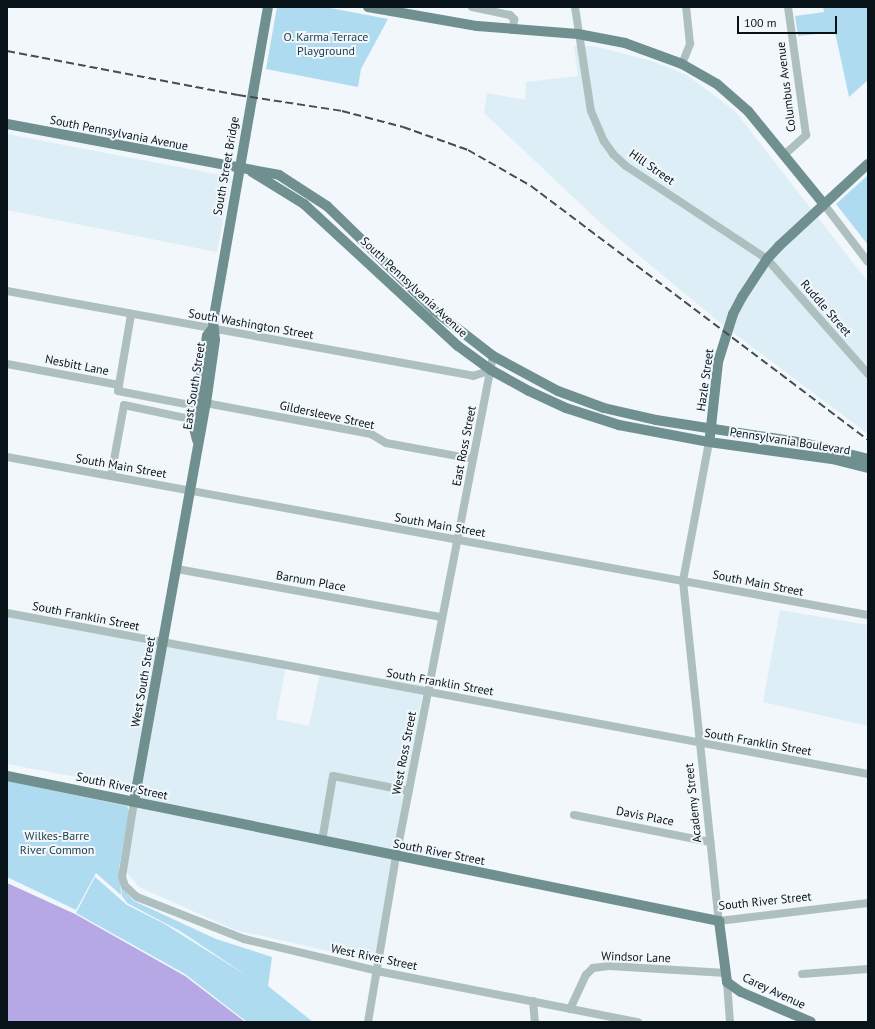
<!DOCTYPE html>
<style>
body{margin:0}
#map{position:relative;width:875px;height:1029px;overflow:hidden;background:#f1f7fb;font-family:"PT Sans",sans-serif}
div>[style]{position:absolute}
.built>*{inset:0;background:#deeef6}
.green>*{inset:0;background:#afdbf0}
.water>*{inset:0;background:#b6a8e5}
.minor>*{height:8px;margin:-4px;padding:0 4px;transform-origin:4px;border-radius:4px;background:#aebfbf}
.major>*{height:10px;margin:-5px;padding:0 5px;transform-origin:5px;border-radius:5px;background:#709090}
.rail>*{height:2px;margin-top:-1px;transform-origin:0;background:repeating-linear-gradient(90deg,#434d52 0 8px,transparent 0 12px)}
span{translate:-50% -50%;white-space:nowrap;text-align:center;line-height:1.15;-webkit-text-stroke:4px #f1f7fb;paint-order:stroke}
.park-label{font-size:12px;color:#1a3b4a}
.street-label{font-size:12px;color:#071319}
.frame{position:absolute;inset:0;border:8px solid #071319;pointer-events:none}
.scale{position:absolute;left:737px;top:16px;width:100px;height:18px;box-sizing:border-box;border:2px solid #071319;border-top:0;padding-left:5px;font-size:12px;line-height:14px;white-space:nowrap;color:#071319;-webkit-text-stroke:3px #f1f7fb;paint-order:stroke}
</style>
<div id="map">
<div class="built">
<div style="clip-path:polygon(574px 46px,594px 46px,652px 61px,687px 75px,735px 111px,868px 282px,868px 434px,718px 321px,606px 228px,484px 113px,487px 93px,525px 100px,526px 82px,578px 76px)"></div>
<div style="clip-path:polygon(7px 134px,231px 177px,217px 252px,7px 210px)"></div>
<div style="clip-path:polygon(7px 609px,287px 661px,276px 719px,309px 726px,321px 668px,424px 685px,374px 961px,235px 930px,139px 887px,120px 864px,136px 788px,7px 764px)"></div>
<div style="clip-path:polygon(780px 610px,868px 625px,868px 726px,763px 702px)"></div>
</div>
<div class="green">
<div style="clip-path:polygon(277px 7px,325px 7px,388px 19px,361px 69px,358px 87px,266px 69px)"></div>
<div style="clip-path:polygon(823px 7px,868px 7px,868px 80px,849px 97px,835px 32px,798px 36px,795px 16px,824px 12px)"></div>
<div style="clip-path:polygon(868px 175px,868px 245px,836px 204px)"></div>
<div style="clip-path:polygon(7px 781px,127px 806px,129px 811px,119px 868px,121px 895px,96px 873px,76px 910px,7px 877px)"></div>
<div style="clip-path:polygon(95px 877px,127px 905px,163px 923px,249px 977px,180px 931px,127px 903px,122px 896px,121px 887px,134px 901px,216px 939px,272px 957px,268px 986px,313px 1022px,247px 1022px,185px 974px,76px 913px)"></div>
</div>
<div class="water">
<div style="clip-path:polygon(7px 883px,75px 914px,185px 976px,245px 1022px,7px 1022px)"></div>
</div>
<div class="minor">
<div style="left:472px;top:7px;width:39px;rotate:12deg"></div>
<div style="left:510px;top:15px;width:6px;rotate:45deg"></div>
<div style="left:514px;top:19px;width:11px;rotate:95deg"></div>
<div style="left:575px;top:7px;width:105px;rotate:81.3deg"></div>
<div style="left:591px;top:111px;width:33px;rotate:67deg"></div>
<div style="left:604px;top:141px;width:16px;rotate:55deg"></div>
<div style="left:613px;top:154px;width:18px;rotate:43deg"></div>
<div style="left:626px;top:166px;width:169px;rotate:33.4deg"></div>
<div style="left:767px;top:259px;width:153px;rotate:48.7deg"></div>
<div style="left:682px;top:64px;width:22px;rotate:-68deg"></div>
<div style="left:690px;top:44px;width:37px;rotate:-96deg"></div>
<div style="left:784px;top:155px;width:30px;rotate:-42deg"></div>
<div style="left:806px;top:135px;width:129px;rotate:-98deg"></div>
<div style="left:823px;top:203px;width:74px;rotate:52.7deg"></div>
<div style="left:7px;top:291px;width:474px;rotate:10.3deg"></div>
<div style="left:473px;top:376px;width:19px;rotate:-18deg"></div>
<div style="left:7px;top:364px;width:114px;rotate:10.6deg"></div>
<div style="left:119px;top:385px;width:6px;rotate:99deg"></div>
<div style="left:118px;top:391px;width:85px;rotate:10.9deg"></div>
<div style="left:119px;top:385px;width:71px;rotate:-80.3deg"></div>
<div style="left:200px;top:402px;width:174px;rotate:10.6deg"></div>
<div style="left:371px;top:434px;width:17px;rotate:31deg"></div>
<div style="left:386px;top:443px;width:88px;rotate:10.4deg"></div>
<div style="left:709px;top:442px;width:141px;rotate:100.6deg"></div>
<div style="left:683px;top:581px;width:342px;rotate:84deg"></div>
<div style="left:719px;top:921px;width:150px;rotate:-6.9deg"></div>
<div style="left:7px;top:457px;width:875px;rotate:10.4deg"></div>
<div style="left:111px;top:476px;width:72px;rotate:-79.6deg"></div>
<div style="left:124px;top:405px;width:73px;rotate:11.9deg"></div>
<div style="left:177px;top:569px;width:269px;rotate:10.3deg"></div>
<div style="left:7px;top:613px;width:876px;rotate:10.59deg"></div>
<div style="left:134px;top:802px;width:76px;rotate:99.1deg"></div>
<div style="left:122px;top:877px;width:9px;rotate:72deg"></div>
<div style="left:125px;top:886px;width:16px;rotate:43deg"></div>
<div style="left:137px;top:897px;width:115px;rotate:21.4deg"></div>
<div style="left:244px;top:939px;width:137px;rotate:13.5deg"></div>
<div style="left:377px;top:971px;width:266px;rotate:11.1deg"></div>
<div style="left:574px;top:815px;width:139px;rotate:11.2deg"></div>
<div style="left:322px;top:841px;width:66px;rotate:-80.4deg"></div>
<div style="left:333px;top:776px;width:77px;rotate:11.2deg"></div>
<div style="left:802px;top:974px;width:66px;rotate:-4.3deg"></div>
<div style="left:727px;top:982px;width:40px;rotate:85.7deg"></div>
<div style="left:533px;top:1001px;width:21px;rotate:85deg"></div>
<div style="left:570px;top:1009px;width:38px;rotate:-65deg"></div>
<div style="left:586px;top:975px;width:10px;rotate:-45deg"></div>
<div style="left:593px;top:968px;width:16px;rotate:-7deg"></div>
<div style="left:609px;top:966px;width:117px;rotate:3.4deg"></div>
<div style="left:368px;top:1022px;width:167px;rotate:-80.4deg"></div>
<div style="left:396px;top:857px;width:510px;rotate:-79.04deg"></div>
</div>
<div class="major">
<div style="left:368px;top:7px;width:111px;rotate:9.9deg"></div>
<div style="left:477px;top:26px;width:101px;rotate:4.5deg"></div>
<div style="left:578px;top:34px;width:48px;rotate:10.8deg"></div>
<div style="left:625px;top:43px;width:61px;rotate:20.2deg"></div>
<div style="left:682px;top:64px;width:40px;rotate:29.7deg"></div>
<div style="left:717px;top:84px;width:41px;rotate:41.1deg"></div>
<div style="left:748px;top:111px;width:119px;rotate:50.8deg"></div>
<div style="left:7px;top:124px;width:277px;rotate:10.6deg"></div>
<div style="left:279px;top:175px;width:57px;rotate:32.9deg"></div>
<div style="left:327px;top:206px;width:151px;rotate:44.2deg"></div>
<div style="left:435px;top:311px;width:73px;rotate:37.8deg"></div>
<div style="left:493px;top:356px;width:74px;rotate:28.3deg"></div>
<div style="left:558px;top:391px;width:49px;rotate:20.3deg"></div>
<div style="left:604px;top:408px;width:53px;rotate:13deg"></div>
<div style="left:656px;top:420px;width:150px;rotate:8.8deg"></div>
<div style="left:804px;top:443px;width:66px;rotate:14deg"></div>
<div style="left:252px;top:172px;width:61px;rotate:31.6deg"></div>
<div style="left:304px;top:204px;width:209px;rotate:42.7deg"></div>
<div style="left:458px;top:346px;width:41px;rotate:36deg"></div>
<div style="left:491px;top:370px;width:43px;rotate:28.9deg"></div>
<div style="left:529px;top:391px;width:41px;rotate:24.7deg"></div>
<div style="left:566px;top:408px;width:56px;rotate:17.8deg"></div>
<div style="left:619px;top:425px;width:92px;rotate:10.7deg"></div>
<div style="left:709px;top:442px;width:124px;rotate:7.9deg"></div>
<div style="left:832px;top:459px;width:37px;rotate:14deg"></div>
<div style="left:710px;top:436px;width:74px;rotate:-83.8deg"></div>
<div style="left:718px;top:362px;width:50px;rotate:-72.6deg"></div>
<div style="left:733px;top:314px;width:19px;rotate:-62deg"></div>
<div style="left:742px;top:297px;width:45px;rotate:-56.7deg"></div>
<div style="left:767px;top:259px;width:18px;rotate:-47deg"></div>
<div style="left:779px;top:246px;width:121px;rotate:-42.7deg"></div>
<div style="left:197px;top:440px;width:12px;rotate:-104deg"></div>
<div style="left:194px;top:428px;width:26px;rotate:-83deg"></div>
<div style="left:197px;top:402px;width:67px;rotate:-81.4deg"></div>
<div style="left:207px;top:336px;width:9px;rotate:-54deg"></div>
<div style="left:7px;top:776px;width:727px;rotate:11.51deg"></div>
<div style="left:719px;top:921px;width:62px;rotate:82.5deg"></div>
<div style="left:727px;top:982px;width:17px;rotate:36deg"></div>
<div style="left:741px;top:992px;width:76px;rotate:23.2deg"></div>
<div style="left:134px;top:802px;width:405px;rotate:-79.8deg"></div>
<div style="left:206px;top:403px;width:64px;rotate:-81.9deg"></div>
<div style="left:215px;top:340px;width:18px;rotate:-96deg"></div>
<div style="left:213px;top:322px;width:320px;rotate:-80.1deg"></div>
</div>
<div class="rail">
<div style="left:7px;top:51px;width:235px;rotate:10.8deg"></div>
<div style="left:238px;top:95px;width:105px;rotate:8.7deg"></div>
<div style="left:342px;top:111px;width:63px;rotate:14.7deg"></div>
<div style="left:403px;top:127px;width:69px;rotate:19.5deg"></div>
<div style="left:468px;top:150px;width:73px;rotate:29.7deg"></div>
<div style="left:531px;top:186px;width:422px;rotate:37deg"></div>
</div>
<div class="park-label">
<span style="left:326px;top:44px">O. Karma Terrace<br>Playground</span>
<span style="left:57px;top:843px">Wilkes-Barre<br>River Common</span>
</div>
<div class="street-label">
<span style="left:786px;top:87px;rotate:-97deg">Columbus Avenue</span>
<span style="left:119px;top:133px;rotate:11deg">South Pennsylvania Avenue</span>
<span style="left:226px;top:166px;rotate:-80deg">South Street Bridge</span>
<span style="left:652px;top:167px;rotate:35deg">Hill Street</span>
<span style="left:414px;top:287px;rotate:43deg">South Pennsylvania Avenue</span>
<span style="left:826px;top:308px;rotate:49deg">Ruddle Street</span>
<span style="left:251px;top:324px;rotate:10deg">South Washington Street</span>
<span style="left:77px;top:365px;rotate:11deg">Nesbitt Lane</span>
<span style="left:705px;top:380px;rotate:-82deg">Hazle Street</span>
<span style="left:194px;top:386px;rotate:-81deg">East South Street</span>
<span style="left:327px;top:415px;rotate:12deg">Gildersleeve Street</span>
<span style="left:790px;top:441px;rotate:9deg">Pennsylvania Boulevard</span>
<span style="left:464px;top:446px;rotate:-79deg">East Ross Street</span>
<span style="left:121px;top:466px;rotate:10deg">South Main Street</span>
<span style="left:440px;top:525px;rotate:10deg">South Main Street</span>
<span style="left:311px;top:581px;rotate:10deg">Barnum Place</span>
<span style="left:758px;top:583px;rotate:11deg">South Main Street</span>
<span style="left:86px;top:616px;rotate:11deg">South Franklin Street</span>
<span style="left:143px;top:682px;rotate:-80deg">West South Street</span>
<span style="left:440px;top:682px;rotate:10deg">South Franklin Street</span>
<span style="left:758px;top:742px;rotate:10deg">South Franklin Street</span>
<span style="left:404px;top:753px;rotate:-79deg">West Ross Street</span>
<span style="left:122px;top:786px;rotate:12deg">South River Street</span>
<span style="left:693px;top:803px;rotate:-96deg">Academy Street</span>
<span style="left:645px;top:816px;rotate:11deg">Davis Place</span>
<span style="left:439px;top:852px;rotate:11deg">South River Street</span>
<span style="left:765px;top:901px;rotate:-6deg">South River Street</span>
<span style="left:374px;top:957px;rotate:12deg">West River Street</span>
<span style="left:636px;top:957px;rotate:2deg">Windsor Lane</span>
<span style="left:774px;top:991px;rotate:25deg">Carey Avenue</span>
</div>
<div class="frame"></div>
<div class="scale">100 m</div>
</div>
